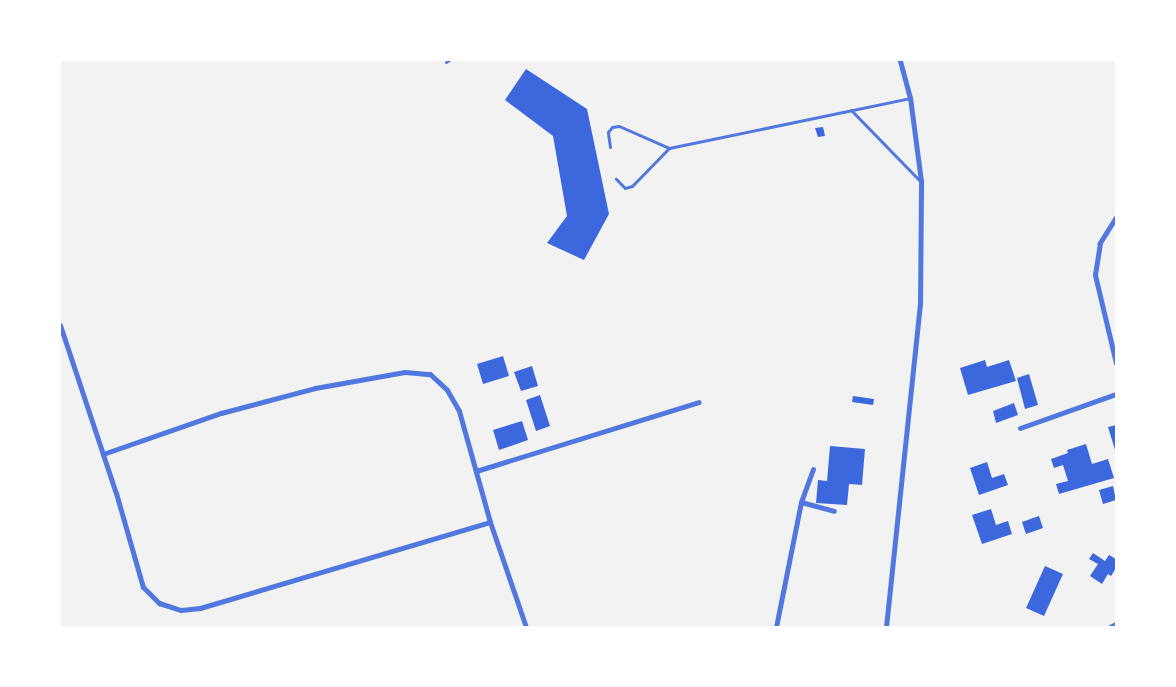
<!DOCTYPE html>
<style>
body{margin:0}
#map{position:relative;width:1176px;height:687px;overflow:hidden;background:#f2f2f2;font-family:"Nunito Sans",sans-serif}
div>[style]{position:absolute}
.building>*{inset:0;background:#3d67dc}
.service>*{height:3px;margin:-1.5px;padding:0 1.5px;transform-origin:1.5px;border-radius:1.5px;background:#5277de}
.minor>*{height:5px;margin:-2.5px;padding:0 2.5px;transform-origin:2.5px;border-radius:2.5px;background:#5277de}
span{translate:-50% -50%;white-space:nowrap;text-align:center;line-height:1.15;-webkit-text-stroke:4.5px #fff;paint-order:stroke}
.frame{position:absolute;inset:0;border:61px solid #fff;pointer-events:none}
</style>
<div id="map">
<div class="building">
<div style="clip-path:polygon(526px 69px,587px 109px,609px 214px,584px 260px,547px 243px,567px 216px,553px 136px,505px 100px)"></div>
<div style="clip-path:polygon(823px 127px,825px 136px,818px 137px,815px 128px)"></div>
<div style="clip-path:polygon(503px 356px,509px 376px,483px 384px,477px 364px)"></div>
<div style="clip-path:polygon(985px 360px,987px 367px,1009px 360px,1016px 381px,968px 395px,960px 368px)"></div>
<div style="clip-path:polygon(532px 366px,538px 386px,521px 391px,514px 372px)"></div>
<div style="clip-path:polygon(1029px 374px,1038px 405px,1025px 409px,1017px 378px)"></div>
<div style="clip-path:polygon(540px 395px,550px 426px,536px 431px,526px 400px)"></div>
<div style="clip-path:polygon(853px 396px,874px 399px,873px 405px,852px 402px)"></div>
<div style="clip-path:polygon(1014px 403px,1018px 415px,996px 423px,993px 411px)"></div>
<div style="clip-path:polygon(522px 421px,528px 440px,499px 450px,493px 430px)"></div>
<div style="clip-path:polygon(1116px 425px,1116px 453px,1108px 427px)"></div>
<div style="clip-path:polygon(1086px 444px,1092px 464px,1108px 459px,1114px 478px,1059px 494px,1056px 484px,1068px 481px,1063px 465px,1054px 468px,1051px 459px,1068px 453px,1067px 450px)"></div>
<div style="clip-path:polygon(830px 446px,865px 449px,862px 485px,849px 484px,847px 505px,816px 503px,818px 480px,827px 481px)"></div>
<div style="clip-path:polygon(987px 462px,992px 478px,1004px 474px,1008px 485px,979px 495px,970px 468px)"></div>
<div style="clip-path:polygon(1113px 486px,1116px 500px,1103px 504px,1099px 490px)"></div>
<div style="clip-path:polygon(991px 509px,996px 525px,1008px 521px,1012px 534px,982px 544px,972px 515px)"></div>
<div style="clip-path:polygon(1039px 516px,1043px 528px,1026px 534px,1022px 522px)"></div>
<div style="clip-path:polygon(1093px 553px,1105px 561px,1109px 555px,1116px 559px,1116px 568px,1111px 576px,1108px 574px,1102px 584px,1090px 576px,1098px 564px,1089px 559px)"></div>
<div style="clip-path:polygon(1045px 566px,1063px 574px,1044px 616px,1026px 608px)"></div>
</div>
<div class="service">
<div style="left:446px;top:62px;width:4px;rotate:-34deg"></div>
<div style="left:851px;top:110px;width:99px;rotate:45.8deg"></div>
<div style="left:610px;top:147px;width:15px;rotate:-98deg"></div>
<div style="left:608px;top:132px;width:6px;rotate:-51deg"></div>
<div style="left:612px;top:127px;width:7px;rotate:-8deg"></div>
<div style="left:619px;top:126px;width:55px;rotate:23.7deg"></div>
<div style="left:669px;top:148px;width:53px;rotate:134.2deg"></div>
<div style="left:632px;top:186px;width:7px;rotate:164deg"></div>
<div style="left:625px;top:188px;width:13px;rotate:-135deg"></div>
<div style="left:669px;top:148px;width:246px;rotate:-11.7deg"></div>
</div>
<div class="minor">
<div style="left:1116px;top:217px;width:31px;rotate:122deg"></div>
<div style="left:1100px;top:243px;width:32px;rotate:99deg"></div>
<div style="left:1095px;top:275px;width:90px;rotate:76.6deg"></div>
<div style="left:60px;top:325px;width:177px;rotate:71.6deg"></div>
<div style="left:116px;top:493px;width:98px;rotate:74deg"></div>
<div style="left:143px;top:587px;width:23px;rotate:45deg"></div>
<div style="left:159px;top:603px;width:23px;rotate:18deg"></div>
<div style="left:181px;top:610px;width:19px;rotate:-6deg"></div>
<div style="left:200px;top:608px;width:302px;rotate:-16.5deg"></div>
<div style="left:490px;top:522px;width:111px;rotate:71.1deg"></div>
<div style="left:1020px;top:428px;width:102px;rotate:-19.5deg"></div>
<div style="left:103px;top:454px;width:125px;rotate:-19.2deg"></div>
<div style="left:221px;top:413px;width:97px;rotate:-14.9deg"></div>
<div style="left:315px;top:388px;width:91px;rotate:-10.1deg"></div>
<div style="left:405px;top:372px;width:25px;rotate:5deg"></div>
<div style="left:430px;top:374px;width:23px;rotate:43deg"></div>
<div style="left:447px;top:390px;width:24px;rotate:60deg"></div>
<div style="left:459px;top:411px;width:115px;rotate:74.4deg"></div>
<div style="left:813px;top:469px;width:35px;rotate:110deg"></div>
<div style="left:801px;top:502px;width:34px;rotate:15deg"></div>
<div style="left:476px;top:471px;width:233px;rotate:-17.2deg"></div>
<div style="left:776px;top:627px;width:127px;rotate:-78.7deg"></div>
<div style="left:886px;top:627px;width:324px;rotate:-84deg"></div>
<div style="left:920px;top:305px;width:124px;rotate:-89.5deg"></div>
<div style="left:921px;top:181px;width:84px;rotate:-97.5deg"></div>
<div style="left:910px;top:98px;width:39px;rotate:-105deg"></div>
<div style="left:1110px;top:627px;width:7px;rotate:-27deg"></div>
</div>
<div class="frame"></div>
</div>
